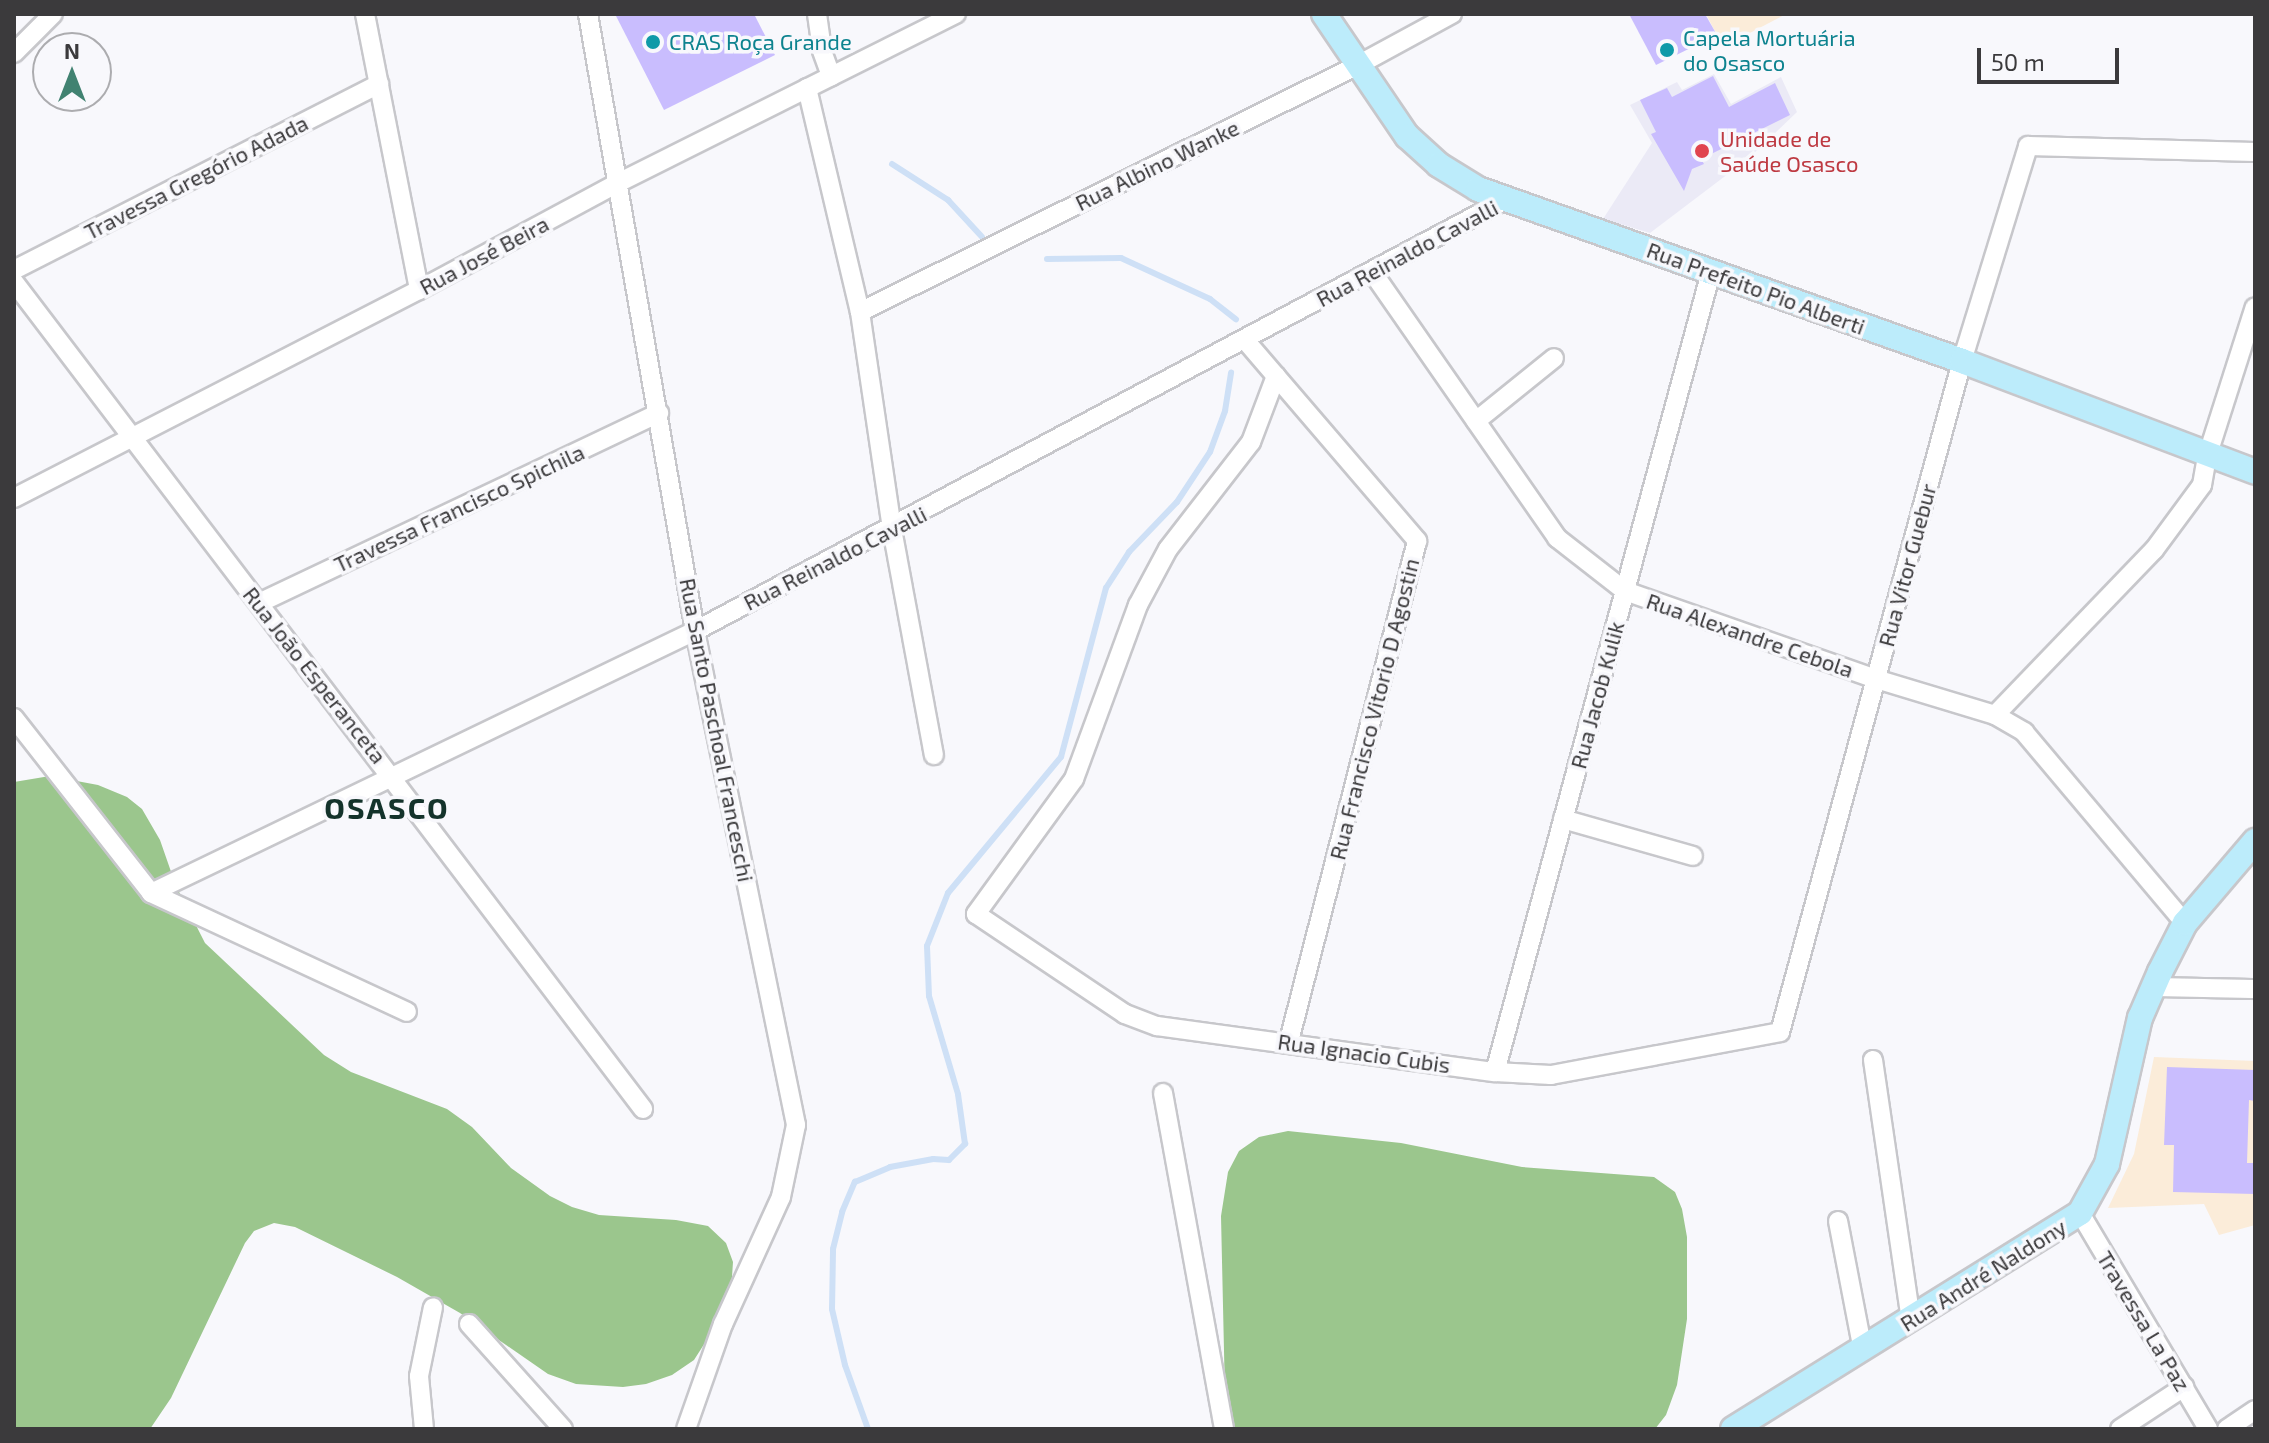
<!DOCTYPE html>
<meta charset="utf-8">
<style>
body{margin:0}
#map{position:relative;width:2269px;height:1443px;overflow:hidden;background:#f8f8fc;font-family:"Exo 2",sans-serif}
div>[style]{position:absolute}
.built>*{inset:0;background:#ebeaf6}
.education>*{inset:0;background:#fbecd9}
.forest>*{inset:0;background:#9bc68d}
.stream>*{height:6px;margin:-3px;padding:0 3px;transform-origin:3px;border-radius:3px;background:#cee0f6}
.building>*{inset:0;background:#c9bdfe}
.roads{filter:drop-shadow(2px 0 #c7c7cb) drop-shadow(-2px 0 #c7c7cb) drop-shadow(0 2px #c7c7cb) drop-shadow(0 -2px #c7c7cb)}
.minor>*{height:18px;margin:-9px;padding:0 9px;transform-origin:9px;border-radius:9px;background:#fff}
.major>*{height:24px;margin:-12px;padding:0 12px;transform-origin:12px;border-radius:12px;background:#bcecfb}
.dots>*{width:22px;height:22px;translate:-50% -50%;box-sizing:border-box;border:4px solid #f8f8fc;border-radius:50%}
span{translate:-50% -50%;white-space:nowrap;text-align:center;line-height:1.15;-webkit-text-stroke:7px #f8f8fc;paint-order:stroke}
.culture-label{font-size:22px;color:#0d838f}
.left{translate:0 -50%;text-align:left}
.health-label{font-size:22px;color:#be3a42}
.street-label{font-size:22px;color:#3b3a3c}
.district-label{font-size:30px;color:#14332b;font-weight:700;letter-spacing:2px}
.frame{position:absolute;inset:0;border:16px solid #3b3a3c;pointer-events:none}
.north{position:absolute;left:32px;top:32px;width:80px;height:80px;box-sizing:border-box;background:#f8f8fc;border:2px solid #acacaf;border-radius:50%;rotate:0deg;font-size:22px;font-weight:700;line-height:32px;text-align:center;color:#3b3a3c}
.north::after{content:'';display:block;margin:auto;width:28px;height:36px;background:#418271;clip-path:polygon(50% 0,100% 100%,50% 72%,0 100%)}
.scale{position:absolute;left:1977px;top:48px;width:142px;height:36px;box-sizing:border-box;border:4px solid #3b3a3c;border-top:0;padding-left:10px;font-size:24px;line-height:28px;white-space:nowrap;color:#3b3a3c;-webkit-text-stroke:6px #f8f8fc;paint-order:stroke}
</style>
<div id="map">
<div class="built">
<div style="clip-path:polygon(1714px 74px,1731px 104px,1781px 77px,1797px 112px,1749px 158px,1650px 233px,1603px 219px,1652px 143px,1630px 105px,1677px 82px,1682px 90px)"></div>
</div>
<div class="education">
<div style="clip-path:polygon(1706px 14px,1786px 14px,1723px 47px)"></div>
<div style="clip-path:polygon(2154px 1057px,2255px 1061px,2255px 1225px,2219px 1235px,2204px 1204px,2108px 1208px,2134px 1154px)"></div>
</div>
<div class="forest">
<div style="clip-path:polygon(50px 776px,98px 785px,127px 797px,142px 809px,160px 840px,176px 886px,205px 943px,324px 1055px,351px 1072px,447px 1109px,472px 1127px,511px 1168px,550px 1196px,572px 1207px,599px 1215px,676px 1220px,708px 1226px,726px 1243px,733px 1262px,731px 1292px,724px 1313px,694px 1360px,672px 1375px,646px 1384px,623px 1387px,576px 1384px,548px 1374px,460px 1313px,397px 1277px,295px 1227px,274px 1223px,254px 1231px,245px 1243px,171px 1398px,150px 1429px,14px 1429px,14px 782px)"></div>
<div style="clip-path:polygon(1288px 1131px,1401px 1143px,1522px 1167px,1654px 1177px,1675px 1192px,1682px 1209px,1687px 1237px,1687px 1319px,1677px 1385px,1666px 1415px,1655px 1429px,1221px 1429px,1225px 1396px,1221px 1216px,1228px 1172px,1239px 1151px,1259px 1137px)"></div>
</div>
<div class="stream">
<div style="left:892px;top:164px;width:67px;rotate:32.7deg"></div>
<div style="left:948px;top:200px;width:50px;rotate:47.4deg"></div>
<div style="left:1047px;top:259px;width:74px;rotate:-0.8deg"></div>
<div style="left:1121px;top:258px;width:98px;rotate:24.7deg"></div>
<div style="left:1210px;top:299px;width:33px;rotate:38deg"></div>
<div style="left:868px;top:1429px;width:68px;rotate:-109.8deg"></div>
<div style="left:845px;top:1365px;width:57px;rotate:-103.1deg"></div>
<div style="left:832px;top:1309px;width:60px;rotate:-89deg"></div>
<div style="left:833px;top:1249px;width:38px;rotate:-76deg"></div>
<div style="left:842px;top:1212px;width:33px;rotate:-67deg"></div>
<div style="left:855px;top:1182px;width:38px;rotate:-23deg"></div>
<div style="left:890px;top:1167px;width:44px;rotate:-10.5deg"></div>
<div style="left:933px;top:1159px;width:16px;rotate:4deg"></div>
<div style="left:949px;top:1160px;width:23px;rotate:-45deg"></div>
<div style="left:965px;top:1144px;width:50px;rotate:-98deg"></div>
<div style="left:958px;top:1094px;width:102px;rotate:-106.5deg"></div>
<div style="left:929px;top:996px;width:50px;rotate:-92.3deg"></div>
<div style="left:927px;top:946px;width:57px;rotate:-68.4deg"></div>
<div style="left:948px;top:893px;width:177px;rotate:-50.3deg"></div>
<div style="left:1061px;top:757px;width:175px;rotate:-75.1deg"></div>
<div style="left:1106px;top:588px;width:43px;rotate:-57.4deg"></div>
<div style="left:1129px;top:552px;width:69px;rotate:-46.2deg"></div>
<div style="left:1177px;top:502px;width:60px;rotate:-56.6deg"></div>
<div style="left:1210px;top:452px;width:44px;rotate:-69.9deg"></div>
<div style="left:1225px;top:411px;width:39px;rotate:-81deg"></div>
</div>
<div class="building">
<div style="clip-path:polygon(615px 14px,754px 14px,775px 55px,664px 110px)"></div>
<div style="clip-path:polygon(1629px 14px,1705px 14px,1717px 35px,1656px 65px)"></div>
<div style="clip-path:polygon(1713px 76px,1729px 107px,1775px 83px,1790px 115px,1701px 159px,1704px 164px,1692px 169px,1684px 191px,1651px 134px,1656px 132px,1640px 100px,1667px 88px,1672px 97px)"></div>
<div style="clip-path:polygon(2167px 1067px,2255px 1070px,2255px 1101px,2249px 1100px,2247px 1163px,2255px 1163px,2255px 1194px,2173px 1192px,2174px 1145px,2164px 1145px)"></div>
</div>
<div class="roads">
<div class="minor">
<div style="left:365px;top:14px;width:281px;rotate:78.9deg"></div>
<div style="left:588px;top:14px;width:626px;rotate:80.16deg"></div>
<div style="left:695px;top:631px;width:504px;rotate:78.44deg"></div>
<div style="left:796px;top:1125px;width:74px;rotate:101.8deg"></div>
<div style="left:781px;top:1197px;width:140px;rotate:114.5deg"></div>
<div style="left:723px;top:1324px;width:111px;rotate:109.4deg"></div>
<div style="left:817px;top:14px;width:37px;rotate:82deg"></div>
<div style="left:822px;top:51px;width:27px;rotate:70deg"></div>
<div style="left:14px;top:53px;width:55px;rotate:-45deg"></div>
<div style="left:807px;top:88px;width:230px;rotate:76.7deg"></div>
<div style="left:860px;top:312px;width:219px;rotate:81.6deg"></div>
<div style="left:892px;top:529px;width:230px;rotate:79.5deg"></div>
<div style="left:14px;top:270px;width:410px;rotate:-27deg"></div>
<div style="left:1373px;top:273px;width:323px;rotate:55.2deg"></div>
<div style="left:1557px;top:538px;width:86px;rotate:37.9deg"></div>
<div style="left:1625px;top:591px;width:266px;rotate:19.3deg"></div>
<div style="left:1876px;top:679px;width:124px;rotate:16.8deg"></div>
<div style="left:1995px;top:715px;width:34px;rotate:30deg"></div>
<div style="left:2024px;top:732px;width:250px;rotate:49.9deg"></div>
<div style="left:14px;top:282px;width:1039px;rotate:52.74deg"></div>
<div style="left:860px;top:312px;width:556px;rotate:-26.38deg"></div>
<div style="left:1358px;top:65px;width:107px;rotate:-28.5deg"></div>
<div style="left:1245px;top:340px;width:265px;rotate:49.4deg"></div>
<div style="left:1417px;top:541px;width:516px;rotate:104.36deg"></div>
<div style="left:1276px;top:376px;width:71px;rotate:110.7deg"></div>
<div style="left:1251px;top:442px;width:135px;rotate:127.8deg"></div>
<div style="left:1168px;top:549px;width:64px;rotate:118.2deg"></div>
<div style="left:1138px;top:605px;width:185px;rotate:110.2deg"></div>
<div style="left:1074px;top:779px;width:167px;rotate:126deg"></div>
<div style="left:976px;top:914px;width:179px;rotate:33.9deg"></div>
<div style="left:1125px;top:1014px;width:34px;rotate:21deg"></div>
<div style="left:1157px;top:1026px;width:341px;rotate:7.8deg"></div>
<div style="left:1495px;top:1072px;width:56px;rotate:3.1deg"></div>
<div style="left:1551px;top:1075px;width:233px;rotate:-10.6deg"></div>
<div style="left:1780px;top:1032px;width:695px;rotate:-74.82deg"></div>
<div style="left:1962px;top:361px;width:225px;rotate:-72.9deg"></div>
<div style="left:2028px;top:146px;width:227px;rotate:1.5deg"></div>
<div style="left:1476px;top:421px;width:100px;rotate:-38.9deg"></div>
<div style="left:14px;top:498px;width:455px;rotate:-27.2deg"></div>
<div style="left:419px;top:290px;width:226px;rotate:-28.3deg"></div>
<div style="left:618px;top:183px;width:378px;rotate:-26.6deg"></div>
<div style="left:259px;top:603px;width:443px;rotate:-25.4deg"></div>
<div style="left:1995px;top:715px;width:229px;rotate:-46.1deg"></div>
<div style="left:2154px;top:550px;width:81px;rotate:-53.6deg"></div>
<div style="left:2202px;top:485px;width:28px;rotate:-80deg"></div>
<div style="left:2207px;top:457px;width:157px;rotate:-72.3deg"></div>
<div style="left:14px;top:718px;width:222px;rotate:51.9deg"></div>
<div style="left:151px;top:893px;width:282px;rotate:24.9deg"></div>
<div style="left:1563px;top:819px;width:135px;rotate:15.9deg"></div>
<div style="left:151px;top:893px;width:604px;rotate:-25.72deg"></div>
<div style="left:695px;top:631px;width:920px;rotate:-28.01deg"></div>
<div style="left:2153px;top:987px;width:102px;rotate:1.1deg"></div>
<div style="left:1873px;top:1060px;width:263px;rotate:81.7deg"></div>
<div style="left:1495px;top:1072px;width:829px;rotate:-74.89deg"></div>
<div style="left:1163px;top:1093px;width:341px;rotate:79.7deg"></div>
<div style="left:2080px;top:1213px;width:251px;rotate:59.3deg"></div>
<div style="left:1838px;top:1221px;width:132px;rotate:79.1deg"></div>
<div style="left:469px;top:1324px;width:141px;rotate:48.2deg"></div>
<div style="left:424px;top:1429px;width:53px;rotate:-95.4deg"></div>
<div style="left:419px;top:1376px;width:70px;rotate:-78.5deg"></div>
<div style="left:2120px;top:1429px;width:77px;rotate:-33.3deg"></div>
<div style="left:2227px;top:1429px;width:34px;rotate:-34deg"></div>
</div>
<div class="major">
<div style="left:1324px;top:14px;width:148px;rotate:55.8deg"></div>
<div style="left:1407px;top:136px;width:43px;rotate:42.2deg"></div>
<div style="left:1439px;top:165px;width:46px;rotate:31.6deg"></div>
<div style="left:1478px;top:189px;width:514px;rotate:19.56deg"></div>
<div style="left:1962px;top:361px;width:313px;rotate:20.7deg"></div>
<div style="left:1733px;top:1429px;width:409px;rotate:-31.9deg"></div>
<div style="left:2080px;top:1213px;width:56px;rotate:-61.1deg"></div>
<div style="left:2107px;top:1164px;width:150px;rotate:-77.3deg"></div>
<div style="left:2140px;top:1018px;width:50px;rotate:-66.5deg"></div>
<div style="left:2160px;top:972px;width:55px;rotate:-63deg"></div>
<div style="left:2185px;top:923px;width:108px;rotate:-49.5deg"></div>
</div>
</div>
<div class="dots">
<div style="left:653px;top:42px;background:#0f9aa8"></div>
<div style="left:1667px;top:50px;background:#0f9aa8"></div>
<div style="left:1702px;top:151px;background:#e0444e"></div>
</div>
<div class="culture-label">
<span class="left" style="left:1683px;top:50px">Capela Mortuária<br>do Osasco</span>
<span class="left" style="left:669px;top:42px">CRAS Roça Grande</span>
</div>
<div class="health-label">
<span class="left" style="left:1720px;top:151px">Unidade de<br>Saúde Osasco</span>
</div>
<div class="street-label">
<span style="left:1157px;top:165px;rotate:-26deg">Rua Albino Wanke</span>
<span style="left:196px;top:177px;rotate:-27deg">Travessa Gregório Adada</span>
<span style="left:1407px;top:253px;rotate:-28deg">Rua Reinaldo Cavalli</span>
<span style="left:484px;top:255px;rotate:-28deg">Rua José Beira</span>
<span style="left:1756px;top:288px;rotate:20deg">Rua Prefeito Pio Alberti</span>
<span style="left:459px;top:508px;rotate:-25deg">Travessa Francisco Spichila</span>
<span style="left:835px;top:558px;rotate:-27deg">Rua Reinaldo Cavalli</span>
<span style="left:1907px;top:565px;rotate:-75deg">Rua Vitor Guebur</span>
<span style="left:1750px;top:635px;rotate:19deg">Rua Alexandre Cebola</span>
<span style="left:315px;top:675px;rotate:52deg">Rua João Esperanceta</span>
<span style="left:1597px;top:695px;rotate:-75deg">Rua Jacob Kulik</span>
<span style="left:1374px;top:709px;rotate:-76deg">Rua Francisco Vitorio D Agostin</span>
<span style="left:717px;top:730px;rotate:79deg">Rua Santo Paschoal Franceschi</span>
<span style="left:1364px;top:1053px;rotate:8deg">Rua Ignacio Cubis</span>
<span style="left:1983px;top:1275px;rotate:-32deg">Rua André Naldony</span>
<span style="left:2144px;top:1321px;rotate:59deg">Travessa La Paz</span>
</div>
<div class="district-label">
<span style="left:387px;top:807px">OSASCO</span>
</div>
<div class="frame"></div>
<div class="north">N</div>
<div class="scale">50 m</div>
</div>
